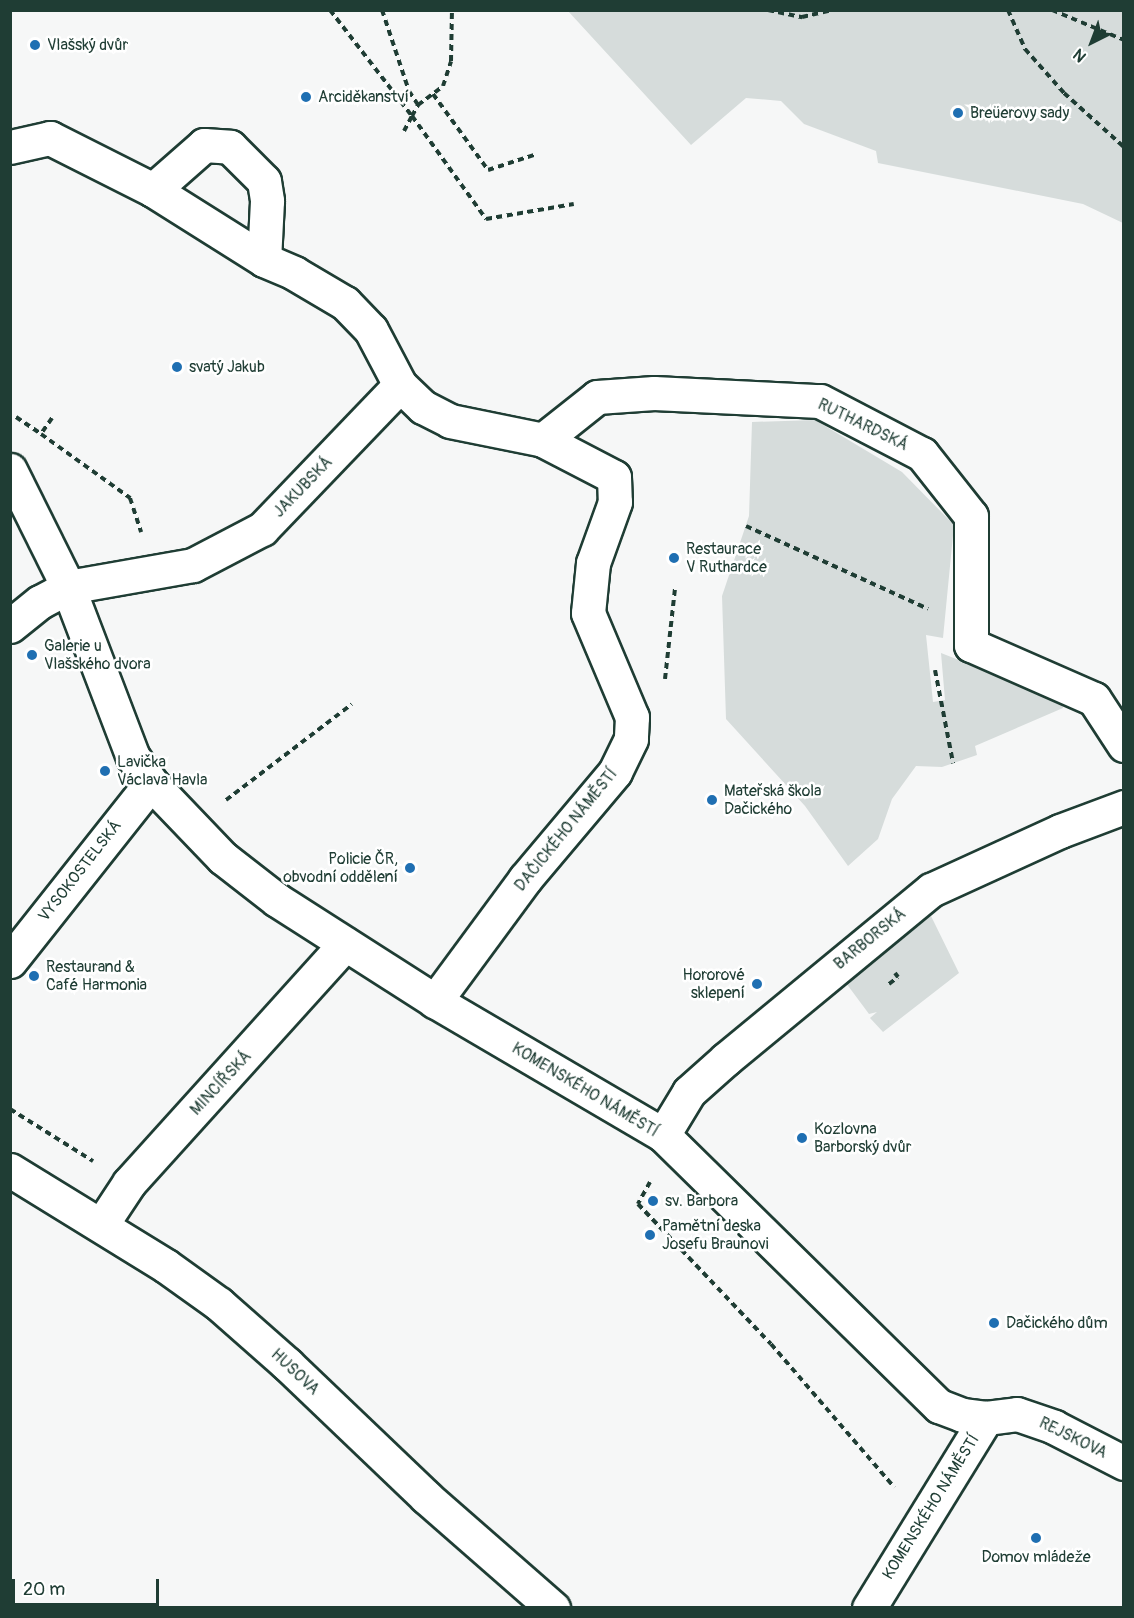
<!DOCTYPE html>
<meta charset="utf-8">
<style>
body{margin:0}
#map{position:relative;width:1134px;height:1618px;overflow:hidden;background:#f6f7f7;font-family:Pangolin,sans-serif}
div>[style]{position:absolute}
.green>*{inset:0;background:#d6dcdb}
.path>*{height:4px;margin-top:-2px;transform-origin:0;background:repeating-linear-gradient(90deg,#1f3d34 0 6px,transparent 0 10.5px)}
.roads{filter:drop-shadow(2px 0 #1f3d34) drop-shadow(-2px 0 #1f3d34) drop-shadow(0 2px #1f3d34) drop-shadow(0 -2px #1f3d34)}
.minor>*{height:33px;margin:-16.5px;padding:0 16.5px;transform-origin:16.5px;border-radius:16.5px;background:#fff}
.dots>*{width:16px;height:16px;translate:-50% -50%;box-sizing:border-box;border:3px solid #fff;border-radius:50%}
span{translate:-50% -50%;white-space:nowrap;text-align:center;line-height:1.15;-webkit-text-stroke:5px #fff;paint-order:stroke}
.poi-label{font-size:16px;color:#1f3d34}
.left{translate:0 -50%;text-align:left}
.right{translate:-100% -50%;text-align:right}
.street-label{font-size:16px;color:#1f3d34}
.frame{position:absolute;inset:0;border:12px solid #1f3d34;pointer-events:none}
.north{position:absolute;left:1062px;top:12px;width:60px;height:60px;-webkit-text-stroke:4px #fff;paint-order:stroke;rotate:222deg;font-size:16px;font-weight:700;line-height:24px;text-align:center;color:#1f3d34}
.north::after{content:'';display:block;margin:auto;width:21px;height:27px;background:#1f3d34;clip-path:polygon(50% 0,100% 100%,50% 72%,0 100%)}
.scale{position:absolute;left:12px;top:1579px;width:147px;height:27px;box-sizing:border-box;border:3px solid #1f3d34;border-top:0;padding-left:8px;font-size:18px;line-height:21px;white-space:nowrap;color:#1f3d34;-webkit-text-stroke:4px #fff;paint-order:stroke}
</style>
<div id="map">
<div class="green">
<div style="clip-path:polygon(568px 11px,1123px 11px,1123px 223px,1083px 204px,878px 163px,876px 151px,804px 124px,781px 101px,746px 98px,691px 145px)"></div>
<div style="clip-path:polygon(815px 420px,902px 472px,954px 525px,943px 638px,926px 635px,933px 702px,945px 700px,941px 653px,1061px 700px,1063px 708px,975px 746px,977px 755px,942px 767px,916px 766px,892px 799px,878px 839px,848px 866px,805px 806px,726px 719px,722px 596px,749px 516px,752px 422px)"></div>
<div style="clip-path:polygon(931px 916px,959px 973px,883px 1032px,870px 1018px,877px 1012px,869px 1014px,843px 979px)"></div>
</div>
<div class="path">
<div style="left:330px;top:10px;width:134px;rotate:52.3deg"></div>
<div style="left:412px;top:116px;width:13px;rotate:-61deg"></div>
<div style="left:418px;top:105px;width:31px;rotate:-37deg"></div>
<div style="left:443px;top:86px;width:26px;rotate:-72deg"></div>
<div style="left:451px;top:61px;width:51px;rotate:-88.9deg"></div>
<div style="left:382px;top:10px;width:85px;rotate:71.6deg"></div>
<div style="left:409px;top:91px;width:17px;rotate:57deg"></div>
<div style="left:768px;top:10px;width:35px;rotate:12deg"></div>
<div style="left:802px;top:17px;width:31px;rotate:-13deg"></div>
<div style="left:1008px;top:10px;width:43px;rotate:66.4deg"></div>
<div style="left:1025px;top:49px;width:59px;rotate:48.4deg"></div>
<div style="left:1064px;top:93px;width:81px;rotate:42deg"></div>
<div style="left:1052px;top:10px;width:78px;rotate:22.6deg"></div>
<div style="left:433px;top:94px;width:94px;rotate:54.1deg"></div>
<div style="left:488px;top:170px;width:52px;rotate:-18.1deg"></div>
<div style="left:404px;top:131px;width:17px;rotate:-62deg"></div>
<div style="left:412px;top:116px;width:127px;rotate:54.3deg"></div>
<div style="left:486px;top:219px;width:89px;rotate:-9.7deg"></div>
<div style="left:16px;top:417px;width:30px;rotate:34deg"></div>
<div style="left:52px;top:418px;width:19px;rotate:125deg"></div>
<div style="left:41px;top:434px;width:110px;rotate:35.7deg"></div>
<div style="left:130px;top:498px;width:36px;rotate:72deg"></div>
<div style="left:746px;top:526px;width:200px;rotate:24.5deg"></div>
<div style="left:935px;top:670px;width:95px;rotate:79deg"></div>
<div style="left:665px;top:679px;width:92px;rotate:-83.7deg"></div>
<div style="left:226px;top:800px;width:158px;rotate:-37.3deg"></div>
<div style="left:889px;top:984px;width:11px;rotate:-38deg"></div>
<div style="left:898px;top:977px;width:5px;rotate:-127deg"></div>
<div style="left:10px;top:1109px;width:98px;rotate:32.1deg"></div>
<div style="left:650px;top:1182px;width:25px;rotate:119deg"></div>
<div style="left:638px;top:1204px;width:193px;rotate:46.5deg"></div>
<div style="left:771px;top:1344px;width:189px;rotate:49.3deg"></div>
</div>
<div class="roads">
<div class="minor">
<div style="left:10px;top:147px;width:41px;rotate:-12.7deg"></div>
<div style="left:50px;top:138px;width:115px;rotate:26.8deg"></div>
<div style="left:153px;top:190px;width:131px;rotate:32.2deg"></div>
<div style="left:264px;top:260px;width:33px;rotate:23deg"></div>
<div style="left:294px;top:273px;width:59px;rotate:30.5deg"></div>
<div style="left:345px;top:303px;width:37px;rotate:46deg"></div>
<div style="left:371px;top:330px;width:62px;rotate:62.2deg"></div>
<div style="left:400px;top:385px;width:32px;rotate:44deg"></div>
<div style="left:423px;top:407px;width:30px;rotate:27deg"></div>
<div style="left:450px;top:421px;width:95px;rotate:11.5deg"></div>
<div style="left:543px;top:440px;width:80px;rotate:27.5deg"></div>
<div style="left:614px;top:477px;width:25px;rotate:88deg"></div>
<div style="left:615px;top:502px;width:65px;rotate:109.8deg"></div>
<div style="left:593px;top:563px;width:50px;rotate:95.7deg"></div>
<div style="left:588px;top:613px;width:113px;rotate:67.1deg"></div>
<div style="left:632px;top:717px;width:22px;rotate:93deg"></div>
<div style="left:631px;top:739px;width:37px;rotate:116deg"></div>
<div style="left:615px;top:772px;width:140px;rotate:130.1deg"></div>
<div style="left:525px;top:879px;width:152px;rotate:126.4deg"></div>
<div style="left:153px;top:190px;width:68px;rotate:-41.4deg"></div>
<div style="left:204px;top:145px;width:26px;rotate:4deg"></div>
<div style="left:230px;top:147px;width:48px;rotate:45deg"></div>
<div style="left:264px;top:181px;width:20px;rotate:81deg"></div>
<div style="left:267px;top:201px;width:59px;rotate:92.9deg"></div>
<div style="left:543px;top:440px;width:69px;rotate:-38.5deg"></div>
<div style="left:597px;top:397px;width:57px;rotate:-4deg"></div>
<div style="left:654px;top:393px;width:166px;rotate:2.8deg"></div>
<div style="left:820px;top:401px;width:115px;rotate:27.5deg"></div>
<div style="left:922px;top:454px;width:79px;rotate:51.7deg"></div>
<div style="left:971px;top:516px;width:129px;rotate:90deg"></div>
<div style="left:971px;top:645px;width:134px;rotate:23.7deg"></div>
<div style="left:1094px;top:699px;width:55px;rotate:56.9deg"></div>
<div style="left:10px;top:470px;width:131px;rotate:63.6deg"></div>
<div style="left:68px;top:587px;width:182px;rotate:69.1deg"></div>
<div style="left:133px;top:757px;width:32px;rotate:55deg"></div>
<div style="left:151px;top:783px;width:104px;rotate:46.2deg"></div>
<div style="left:223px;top:858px;width:68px;rotate:37.9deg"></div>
<div style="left:277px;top:900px;width:188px;rotate:32.6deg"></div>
<div style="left:435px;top:1001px;width:264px;rotate:30.4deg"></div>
<div style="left:663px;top:1135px;width:387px;rotate:44.5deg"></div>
<div style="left:939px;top:1406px;width:25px;rotate:21deg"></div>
<div style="left:962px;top:1415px;width:24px;rotate:7deg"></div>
<div style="left:986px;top:1418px;width:31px;rotate:-7deg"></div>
<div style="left:1017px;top:1414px;width:39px;rotate:19deg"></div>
<div style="left:1054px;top:1427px;width:79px;rotate:27.2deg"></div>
<div style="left:10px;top:626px;width:38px;rotate:-39deg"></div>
<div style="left:40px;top:602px;width:32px;rotate:-28deg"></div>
<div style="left:68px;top:587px;width:127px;rotate:-10deg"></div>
<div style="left:193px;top:565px;width:78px;rotate:-27.6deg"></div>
<div style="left:262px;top:529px;width:199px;rotate:-46.2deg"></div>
<div style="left:10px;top:961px;width:227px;rotate:-51.6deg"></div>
<div style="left:663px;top:1135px;width:50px;rotate:-58.8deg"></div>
<div style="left:689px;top:1092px;width:50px;rotate:-41.7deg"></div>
<div style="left:726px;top:1059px;width:266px;rotate:-39.5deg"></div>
<div style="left:931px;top:890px;width:142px;rotate:-24.6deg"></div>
<div style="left:1060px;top:831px;width:68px;rotate:-20.6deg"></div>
<div style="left:10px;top:1170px;width:183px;rotate:31.6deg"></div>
<div style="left:166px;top:1266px;width:65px;rotate:35.6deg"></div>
<div style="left:219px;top:1304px;width:91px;rotate:41.4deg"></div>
<div style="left:287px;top:1364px;width:192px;rotate:43.7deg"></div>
<div style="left:426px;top:1497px;width:169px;rotate:41.2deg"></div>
<div style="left:102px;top:1224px;width:49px;rotate:-56.6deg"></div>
<div style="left:129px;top:1183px;width:322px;rotate:-47.9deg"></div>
<div style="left:869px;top:1608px;width:223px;rotate:-58.4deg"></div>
</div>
</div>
<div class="dots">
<div style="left:35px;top:45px;background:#1f6fb2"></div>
<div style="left:306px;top:97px;background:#1f6fb2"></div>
<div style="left:958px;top:113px;background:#1f6fb2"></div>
<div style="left:177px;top:367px;background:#1f6fb2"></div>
<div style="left:674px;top:558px;background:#1f6fb2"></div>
<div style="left:32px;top:655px;background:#1f6fb2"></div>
<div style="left:105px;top:771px;background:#1f6fb2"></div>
<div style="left:712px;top:800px;background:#1f6fb2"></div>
<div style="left:410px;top:868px;background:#1f6fb2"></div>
<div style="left:34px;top:976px;background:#1f6fb2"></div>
<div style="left:757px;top:984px;background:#1f6fb2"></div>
<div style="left:802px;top:1138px;background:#1f6fb2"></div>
<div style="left:653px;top:1201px;background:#1f6fb2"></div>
<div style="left:650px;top:1235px;background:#1f6fb2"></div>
<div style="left:994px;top:1323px;background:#1f6fb2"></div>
<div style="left:1036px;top:1538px;background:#1f6fb2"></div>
</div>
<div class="poi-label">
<span class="left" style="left:47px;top:45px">Vlašský dvůr</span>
<span class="left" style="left:318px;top:97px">Arciděkanství</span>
<span class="left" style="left:970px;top:113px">Breüerovy sady</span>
<span class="left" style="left:189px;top:367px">svatý Jakub</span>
<span class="left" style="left:686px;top:558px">Restaurace<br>V Ruthardce</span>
<span class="left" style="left:44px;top:655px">Galerie u<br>Vlašského dvora</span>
<span class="left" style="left:117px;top:771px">Lavička<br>Václava Havla</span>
<span class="left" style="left:724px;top:800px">Mateřská škola<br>Dačického</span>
<span class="right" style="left:398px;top:868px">Policie ČR,<br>obvodní oddělení</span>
<span class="left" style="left:46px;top:976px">Restaurand &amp;<br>Café Harmonia</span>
<span class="right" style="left:745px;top:984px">Hororové<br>sklepení</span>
<span class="left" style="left:814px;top:1138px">Kozlovna<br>Barborský dvůr</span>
<span class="left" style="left:665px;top:1201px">sv. Barbora</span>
<span class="left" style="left:662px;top:1235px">Pamětní deska<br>Josefu Braunovi</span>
<span class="left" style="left:1006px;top:1323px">Dačického dům</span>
<span style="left:1036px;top:1557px">Domov mládeže</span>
</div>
<div class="street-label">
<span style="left:863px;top:425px;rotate:26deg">RUTHARDSKÁ</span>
<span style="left:303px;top:487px;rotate:-46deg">JAKUBSKÁ</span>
<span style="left:566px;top:830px;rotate:-51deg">DAČICKÉHO NÁMĚSTÍ</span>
<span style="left:80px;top:871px;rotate:-52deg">VYSOKOSTELSKÁ</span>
<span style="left:870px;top:939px;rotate:-39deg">BARBORSKÁ</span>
<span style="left:221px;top:1083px;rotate:-47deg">MINCÍŘSKÁ</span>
<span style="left:585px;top:1090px;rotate:31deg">KOMENSKÉHO NÁMĚSTÍ</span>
<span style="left:295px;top:1372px;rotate:43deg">HUSOVA</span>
<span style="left:1073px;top:1438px;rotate:26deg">REJSKOVA</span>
<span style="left:931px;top:1507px;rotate:-58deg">KOMENSKÉHO NÁMĚSTÍ</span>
</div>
<div class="frame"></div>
<div class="north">N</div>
<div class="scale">20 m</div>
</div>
